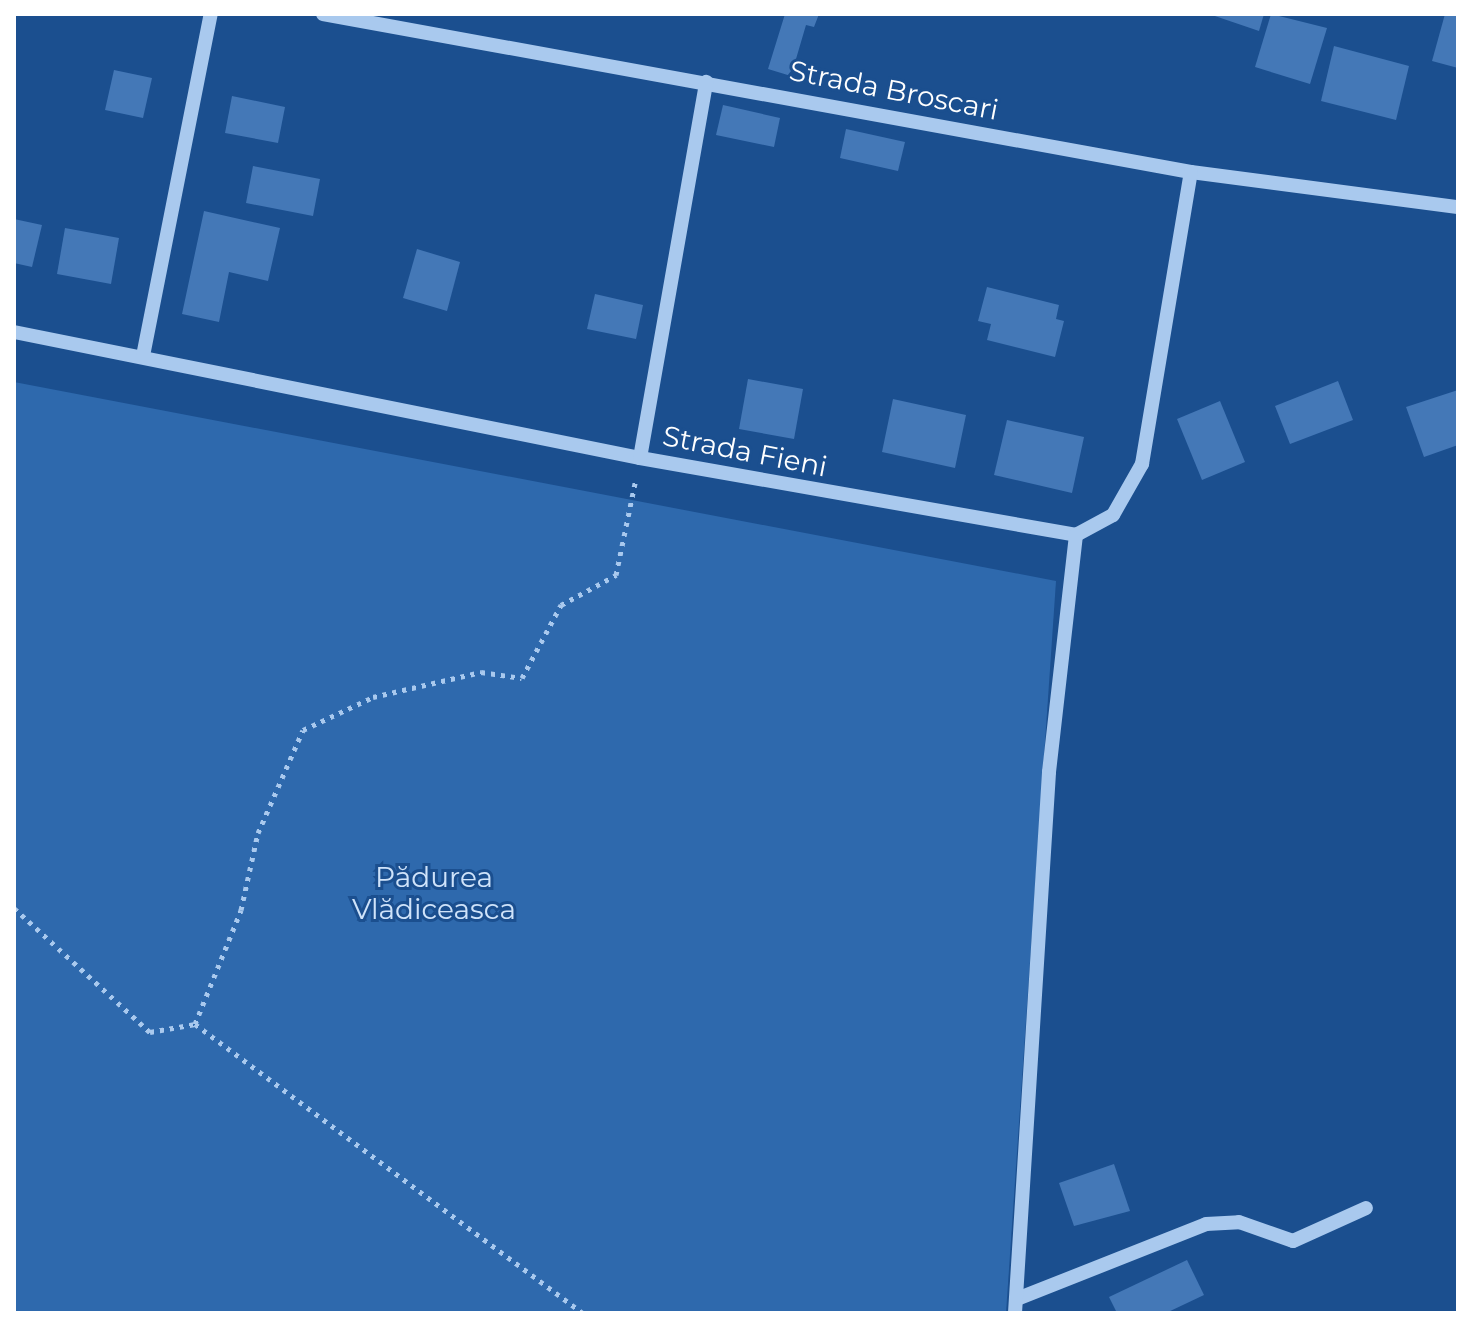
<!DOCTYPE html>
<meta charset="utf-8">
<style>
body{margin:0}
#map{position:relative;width:1472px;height:1327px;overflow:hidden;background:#1b4f8f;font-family:Montserrat,sans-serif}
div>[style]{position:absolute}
.green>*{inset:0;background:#2e69ad}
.building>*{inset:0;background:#4478b7}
.path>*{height:5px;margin-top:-2.5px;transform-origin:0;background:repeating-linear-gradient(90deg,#a9c9ee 0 4px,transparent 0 10px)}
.minor>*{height:14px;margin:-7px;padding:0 7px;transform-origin:7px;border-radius:7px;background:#a9c9ee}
span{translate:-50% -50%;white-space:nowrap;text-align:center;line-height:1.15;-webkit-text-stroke:6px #1b4f8f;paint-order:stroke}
.street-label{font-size:28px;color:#fff}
.park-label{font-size:28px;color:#cfe3fa}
.frame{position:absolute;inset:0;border:16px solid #fff;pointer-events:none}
</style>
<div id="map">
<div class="green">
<div style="clip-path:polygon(14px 382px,1056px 581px,1006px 1313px,14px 1313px)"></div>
</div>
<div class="building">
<div style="clip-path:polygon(785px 14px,819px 14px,814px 27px,806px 25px,791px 76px,768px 69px)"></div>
<div style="clip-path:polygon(1209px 14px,1264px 14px,1259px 31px)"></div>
<div style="clip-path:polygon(1271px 14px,1327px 28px,1310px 84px,1255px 67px)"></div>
<div style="clip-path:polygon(1445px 14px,1458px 14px,1458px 68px,1432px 61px)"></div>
<div style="clip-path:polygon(1334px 46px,1409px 66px,1396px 120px,1321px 101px)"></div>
<div style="clip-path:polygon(114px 70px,152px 78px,143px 118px,105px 110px)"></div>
<div style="clip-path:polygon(232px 96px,285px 107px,278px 143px,225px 133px)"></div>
<div style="clip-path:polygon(723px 105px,780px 118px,774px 147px,716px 135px)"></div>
<div style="clip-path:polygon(846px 129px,905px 142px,898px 171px,840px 158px)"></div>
<div style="clip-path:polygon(253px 166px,320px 179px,313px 216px,246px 203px)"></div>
<div style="clip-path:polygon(204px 211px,280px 228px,268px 281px,229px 272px,219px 322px,182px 314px)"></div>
<div style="clip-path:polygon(14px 219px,42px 225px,32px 267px,14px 263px)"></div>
<div style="clip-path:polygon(65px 228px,119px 238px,111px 284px,57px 274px)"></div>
<div style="clip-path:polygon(417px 249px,460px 262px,447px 311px,403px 298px)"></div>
<div style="clip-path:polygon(987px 287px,1059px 305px,1056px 319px,1064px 321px,1055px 357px,987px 340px,991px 324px,978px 321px)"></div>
<div style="clip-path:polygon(595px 294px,643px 305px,636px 339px,587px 329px)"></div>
<div style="clip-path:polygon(748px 379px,803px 389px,794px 439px,739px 429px)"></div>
<div style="clip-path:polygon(1338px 381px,1353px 420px,1290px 444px,1275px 406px)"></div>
<div style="clip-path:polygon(1458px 390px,1458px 445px,1424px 457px,1406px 407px)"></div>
<div style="clip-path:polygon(893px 399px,966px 415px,955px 468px,882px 452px)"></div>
<div style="clip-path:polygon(1220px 401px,1245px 462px,1202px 480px,1177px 419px)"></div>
<div style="clip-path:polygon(1007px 420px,1084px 437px,1072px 493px,994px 475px)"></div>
<div style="clip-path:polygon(1114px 1164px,1130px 1211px,1074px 1226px,1059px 1183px)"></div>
<div style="clip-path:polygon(1187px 1260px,1204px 1295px,1166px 1313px,1117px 1313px,1109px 1297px)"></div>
</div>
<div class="path">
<div style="left:14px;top:908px;width:184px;rotate:42.4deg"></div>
<div style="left:150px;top:1032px;width:46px;rotate:-10.1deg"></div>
<div style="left:195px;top:1024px;width:123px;rotate:-68deg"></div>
<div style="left:241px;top:910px;width:79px;rotate:-77.6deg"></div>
<div style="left:258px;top:833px;width:112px;rotate:-66.4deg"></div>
<div style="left:303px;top:730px;width:77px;rotate:-25.2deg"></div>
<div style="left:373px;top:697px;width:111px;rotate:-13deg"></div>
<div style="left:481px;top:672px;width:41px;rotate:8.3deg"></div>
<div style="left:522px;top:678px;width:83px;rotate:-61.9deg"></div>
<div style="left:561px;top:605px;width:63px;rotate:-28.6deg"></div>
<div style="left:616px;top:575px;width:99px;rotate:-78.3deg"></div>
<div style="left:195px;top:1024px;width:484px;rotate:36.7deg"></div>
</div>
<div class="minor">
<div style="left:323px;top:14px;width:882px;rotate:10.32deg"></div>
<div style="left:1191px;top:172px;width:269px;rotate:7.5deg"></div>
<div style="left:14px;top:332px;width:639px;rotate:11.38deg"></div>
<div style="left:640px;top:458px;width:443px;rotate:10deg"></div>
<div style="left:1076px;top:535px;width:42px;rotate:-28.4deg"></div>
<div style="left:1113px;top:515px;width:59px;rotate:-60.4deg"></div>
<div style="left:1142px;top:464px;width:296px;rotate:-80.5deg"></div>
<div style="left:143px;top:356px;width:349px;rotate:-78.8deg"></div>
<div style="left:640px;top:458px;width:382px;rotate:-80deg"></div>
<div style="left:1017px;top:1299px;width:203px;rotate:-21.6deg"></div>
<div style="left:1206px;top:1224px;width:33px;rotate:-3deg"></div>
<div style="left:1239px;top:1222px;width:57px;rotate:19.4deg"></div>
<div style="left:1293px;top:1241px;width:80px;rotate:-24.3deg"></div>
<div style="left:1015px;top:1313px;width:542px;rotate:-86.4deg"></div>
<div style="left:1049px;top:772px;width:239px;rotate:-83.5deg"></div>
</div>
<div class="street-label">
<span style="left:894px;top:90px;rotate:11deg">Strada Broscari</span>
<span style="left:745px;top:451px;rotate:11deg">Strada Fieni</span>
</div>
<div class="park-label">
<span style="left:434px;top:893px">Pădurea<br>Vlădiceasca</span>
</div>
<div class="frame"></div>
</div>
